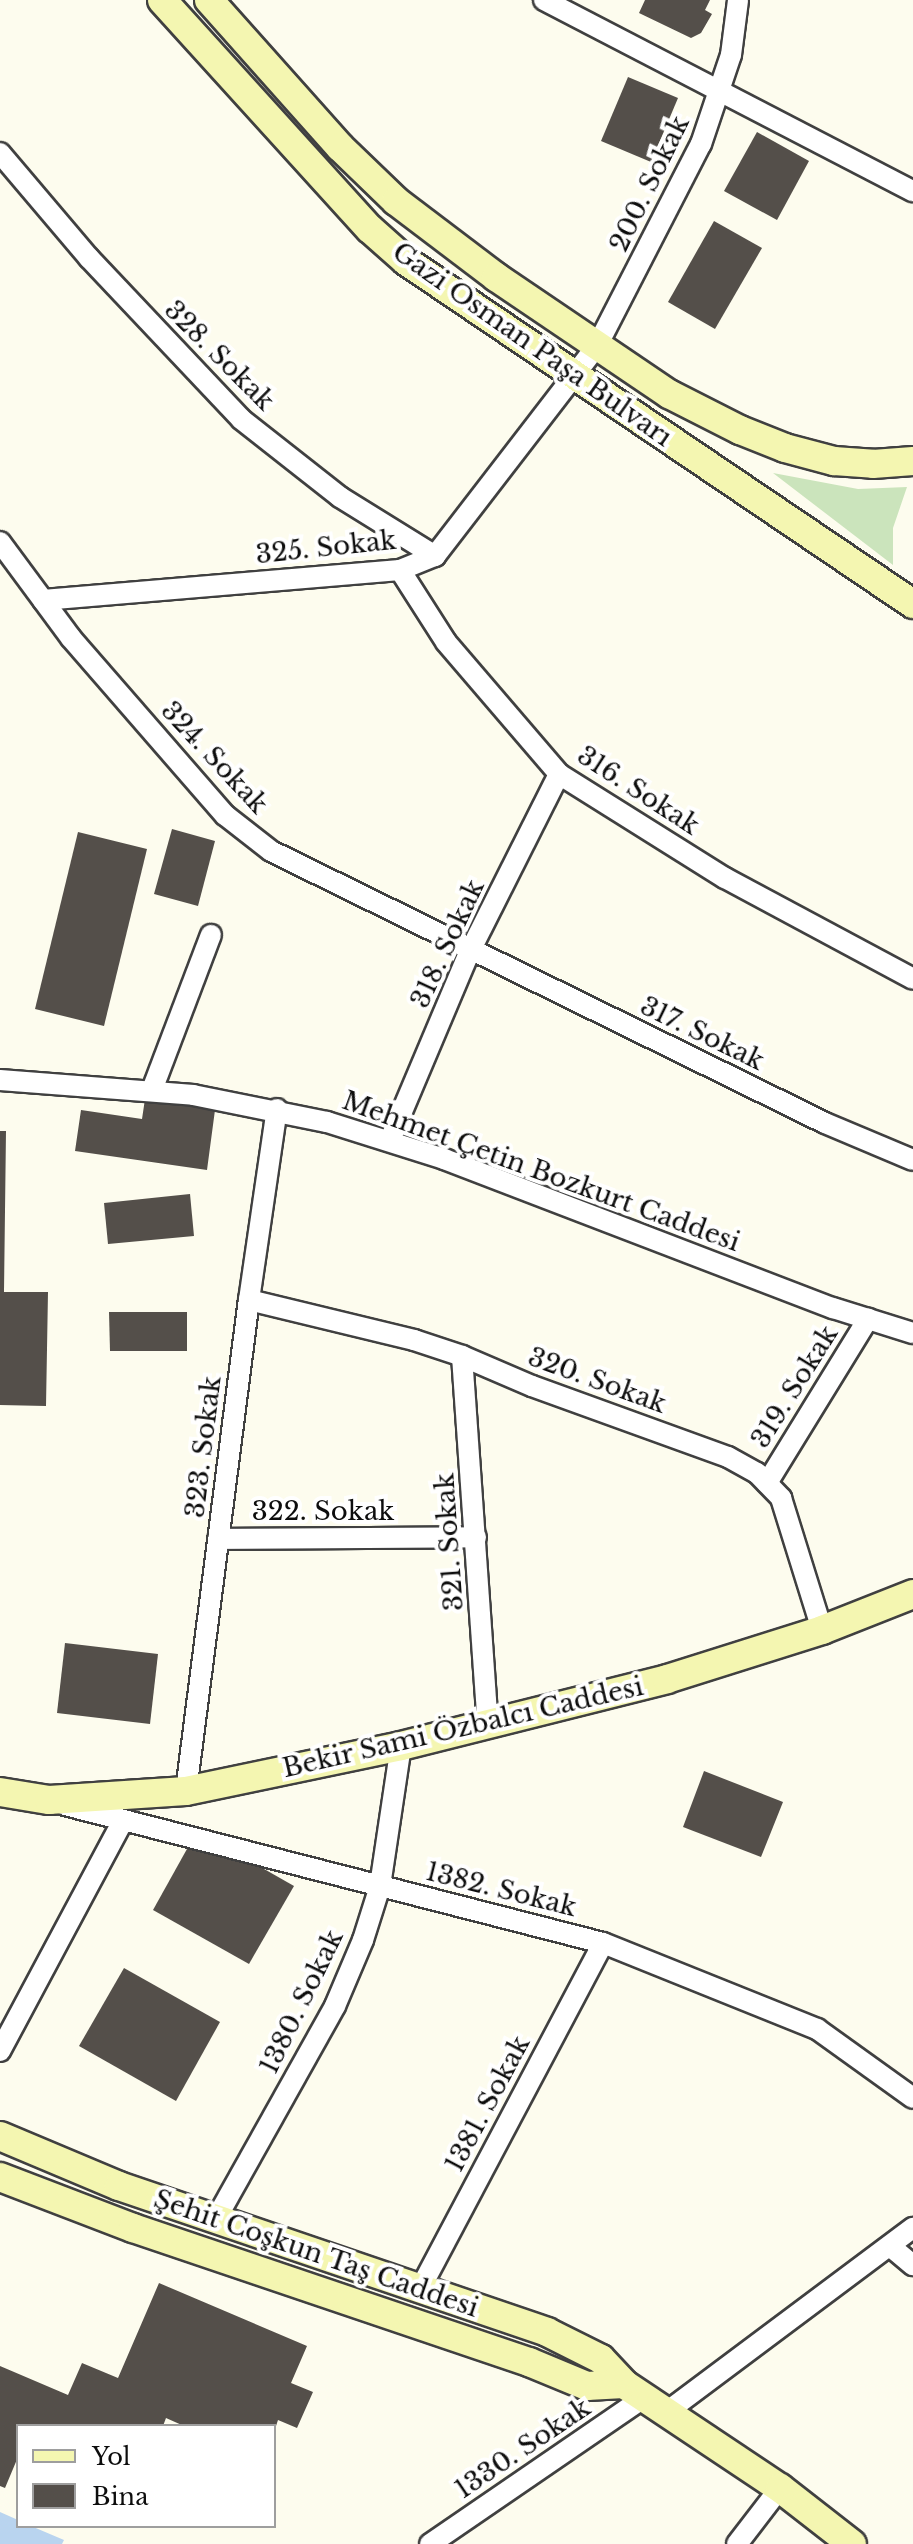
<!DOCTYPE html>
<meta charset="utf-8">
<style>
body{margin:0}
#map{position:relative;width:913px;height:2544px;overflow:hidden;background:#fdfcee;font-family:"Libre Baskerville",serif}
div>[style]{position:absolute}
.green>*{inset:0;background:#cbe4bc}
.water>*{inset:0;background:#b9d4ef}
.building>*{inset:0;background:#544f4a}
.roads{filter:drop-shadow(2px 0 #404040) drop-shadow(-2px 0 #404040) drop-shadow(0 2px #404040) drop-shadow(0 -2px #404040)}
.street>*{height:20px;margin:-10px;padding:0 10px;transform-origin:10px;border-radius:10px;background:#fff}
.secondary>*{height:28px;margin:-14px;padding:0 14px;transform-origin:14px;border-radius:14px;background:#f4f6b1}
span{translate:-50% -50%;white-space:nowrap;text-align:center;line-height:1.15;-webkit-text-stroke:8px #fff;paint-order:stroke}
.street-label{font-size:26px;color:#0d0d0d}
.legend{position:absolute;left:16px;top:2424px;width:260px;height:104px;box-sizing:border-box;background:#fff;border:2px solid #9e9e9e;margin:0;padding:10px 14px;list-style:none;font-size:24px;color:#0d0d0d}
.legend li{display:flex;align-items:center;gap:16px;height:40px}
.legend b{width:40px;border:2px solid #9e9e9e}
</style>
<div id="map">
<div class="green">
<div style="clip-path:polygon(773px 473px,858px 489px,907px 487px,893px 528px,893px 565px)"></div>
</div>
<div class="water">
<div style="clip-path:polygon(0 2512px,18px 2520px,18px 2526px,31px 2526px,64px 2540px,62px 2544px,0 2544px)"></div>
</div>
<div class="building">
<div style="clip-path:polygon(645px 0,710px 0,705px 10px,712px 14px,701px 33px,691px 38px,639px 13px)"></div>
<div style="clip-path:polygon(628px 77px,678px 98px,651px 162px,601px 141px)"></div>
<div style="clip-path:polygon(757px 132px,809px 161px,777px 220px,724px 191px)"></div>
<div style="clip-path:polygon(714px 221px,762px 248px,715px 329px,668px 302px)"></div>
<div style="clip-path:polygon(172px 829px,215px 841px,198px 906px,154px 894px)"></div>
<div style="clip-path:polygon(78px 832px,147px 849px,104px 1026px,35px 1009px)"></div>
<div style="clip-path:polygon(145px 1099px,215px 1110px,207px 1170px,75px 1151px,81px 1110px,142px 1119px)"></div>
<div style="clip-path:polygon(0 1131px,6px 1131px,4px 1292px,48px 1292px,46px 1406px,0 1405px)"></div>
<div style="clip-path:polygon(190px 1194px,194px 1236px,108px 1244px,104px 1203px)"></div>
<div style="clip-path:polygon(109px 1312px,187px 1312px,187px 1351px,110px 1351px)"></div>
<div style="clip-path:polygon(65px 1643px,158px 1654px,150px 1724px,57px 1713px)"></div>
<div style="clip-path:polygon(704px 1771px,783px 1802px,761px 1857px,683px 1827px)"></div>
<div style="clip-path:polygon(197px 1831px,294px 1886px,249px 1964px,153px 1910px)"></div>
<div style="clip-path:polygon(124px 1968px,220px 2022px,176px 2101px,79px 2046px)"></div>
<div style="clip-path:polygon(159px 2283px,307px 2346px,291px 2383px,313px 2392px,297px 2428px,278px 2420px,276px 2426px,184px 2426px,166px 2418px,163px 2426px,18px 2426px,18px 2457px,5px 2488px,0 2486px,0 2366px,68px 2395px,82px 2363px,118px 2378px)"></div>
</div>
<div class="roads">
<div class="street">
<div style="left:544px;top:0;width:416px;rotate:27.4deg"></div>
<div style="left:0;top:153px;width:138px;rotate:49.7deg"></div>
<div style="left:89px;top:258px;width:221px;rotate:46.6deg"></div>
<div style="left:241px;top:419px;width:126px;rotate:38.2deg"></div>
<div style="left:340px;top:497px;width:112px;rotate:31.8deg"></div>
<div style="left:0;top:542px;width:119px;rotate:53.5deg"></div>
<div style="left:71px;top:638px;width:235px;rotate:49deg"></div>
<div style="left:225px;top:815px;width:58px;rotate:38deg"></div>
<div style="left:271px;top:851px;width:617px;rotate:26.15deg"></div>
<div style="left:825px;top:1123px;width:95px;rotate:22.8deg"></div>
<div style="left:400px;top:570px;width:85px;rotate:57.4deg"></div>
<div style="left:446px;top:642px;width:174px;rotate:49.4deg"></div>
<div style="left:559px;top:774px;width:196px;rotate:32.1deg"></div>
<div style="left:725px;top:878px;width:213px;rotate:28.2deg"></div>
<div style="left:43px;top:600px;width:358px;rotate:-4.8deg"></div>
<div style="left:400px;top:570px;width:38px;rotate:-22deg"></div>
<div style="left:435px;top:556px;width:267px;rotate:-52.4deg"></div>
<div style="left:598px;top:344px;width:225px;rotate:-62.8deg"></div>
<div style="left:701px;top:144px;width:94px;rotate:-71.4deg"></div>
<div style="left:731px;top:55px;width:55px;rotate:-82.7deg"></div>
<div style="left:0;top:1080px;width:194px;rotate:4.4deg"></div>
<div style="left:193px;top:1095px;width:137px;rotate:11.4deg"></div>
<div style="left:327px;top:1122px;width:123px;rotate:17.5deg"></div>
<div style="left:444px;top:1159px;width:417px;rotate:21deg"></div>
<div style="left:833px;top:1308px;width:84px;rotate:17.4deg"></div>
<div style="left:152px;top:1090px;width:166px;rotate:-69.2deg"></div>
<div style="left:390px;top:1140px;width:205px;rotate:-67.1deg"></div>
<div style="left:470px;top:951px;width:198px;rotate:-63.3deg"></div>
<div style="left:249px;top:1300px;width:170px;rotate:13.6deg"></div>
<div style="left:414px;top:1340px;width:51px;rotate:18.4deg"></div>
<div style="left:462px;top:1356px;width:76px;rotate:23.2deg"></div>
<div style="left:532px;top:1386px;width:208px;rotate:19.9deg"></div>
<div style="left:728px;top:1457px;width:33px;rotate:29deg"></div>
<div style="left:757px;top:1473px;width:35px;rotate:46deg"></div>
<div style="left:781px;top:1498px;width:138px;rotate:72.7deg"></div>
<div style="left:462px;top:1356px;width:369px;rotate:86deg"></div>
<div style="left:767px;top:1483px;width:193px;rotate:-58.4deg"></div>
<div style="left:218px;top:1539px;width:258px;rotate:-0.4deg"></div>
<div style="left:186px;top:1791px;width:495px;rotate:-82.7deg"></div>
<div style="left:249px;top:1300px;width:193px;rotate:-81.7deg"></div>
<div style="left:65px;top:1805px;width:555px;rotate:14.39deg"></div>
<div style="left:603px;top:1943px;width:231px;rotate:21.9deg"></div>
<div style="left:817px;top:2029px;width:118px;rotate:35.7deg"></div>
<div style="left:0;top:2051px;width:261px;rotate:-61.9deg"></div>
<div style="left:216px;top:2219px;width:244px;rotate:-60.8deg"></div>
<div style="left:335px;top:2006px;width:72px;rotate:-67deg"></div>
<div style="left:363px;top:1940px;width:57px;rotate:-72.5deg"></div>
<div style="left:380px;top:1886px;width:142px;rotate:-81.5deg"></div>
<div style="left:890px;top:2246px;width:30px;rotate:40deg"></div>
<div style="left:420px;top:2289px;width:391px;rotate:-62.1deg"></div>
<div style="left:668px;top:2411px;width:306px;rotate:-36.8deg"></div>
<div style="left:430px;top:2544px;width:260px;rotate:-34.4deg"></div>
<div style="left:737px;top:2544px;width:71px;rotate:-52.5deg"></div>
</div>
<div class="secondary">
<div style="left:162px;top:0;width:309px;rotate:47.8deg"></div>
<div style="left:370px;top:229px;width:48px;rotate:41.6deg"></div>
<div style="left:406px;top:261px;width:612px;rotate:34.08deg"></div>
<div style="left:209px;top:0;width:197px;rotate:48.3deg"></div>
<div style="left:340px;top:147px;width:78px;rotate:44deg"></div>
<div style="left:396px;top:201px;width:126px;rotate:37.2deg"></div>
<div style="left:496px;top:277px;width:209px;rotate:34.1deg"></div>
<div style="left:669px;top:394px;width:80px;rotate:26.9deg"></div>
<div style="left:740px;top:430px;width:48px;rotate:21.8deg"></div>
<div style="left:785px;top:448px;width:51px;rotate:14.9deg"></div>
<div style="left:834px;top:461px;width:39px;rotate:4deg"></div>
<div style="left:873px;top:464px;width:40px;rotate:-4.3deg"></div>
<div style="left:0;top:1792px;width:50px;rotate:9.3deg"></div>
<div style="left:49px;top:1800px;width:137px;rotate:-3.8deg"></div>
<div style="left:186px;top:1791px;width:220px;rotate:-11.8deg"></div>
<div style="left:401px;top:1746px;width:274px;rotate:-14.1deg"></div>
<div style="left:667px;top:1679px;width:163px;rotate:-17.5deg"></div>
<div style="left:822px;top:1630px;width:98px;rotate:-21.6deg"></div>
<div style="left:0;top:2136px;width:129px;rotate:22.8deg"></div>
<div style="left:119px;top:2186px;width:452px;rotate:18.8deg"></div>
<div style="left:547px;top:2332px;width:60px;rotate:26.6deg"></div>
<div style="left:601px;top:2359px;width:34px;rotate:47deg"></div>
<div style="left:624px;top:2384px;width:187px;rotate:33.7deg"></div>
<div style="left:780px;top:2488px;width:91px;rotate:37.9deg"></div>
<div style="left:0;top:2177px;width:142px;rotate:21deg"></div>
<div style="left:133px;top:2228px;width:418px;rotate:18.7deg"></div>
<div style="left:529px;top:2362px;width:63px;rotate:22.5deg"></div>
<div style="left:587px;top:2386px;width:37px;rotate:-3deg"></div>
</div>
</div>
<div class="street-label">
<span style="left:650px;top:184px;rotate:-64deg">200. Sokak</span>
<span style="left:532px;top:345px;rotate:35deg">Gazi Osman Paşa Bulvarı</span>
<span style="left:219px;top:356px;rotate:45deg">328. Sokak</span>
<span style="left:326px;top:548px;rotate:-6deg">325. Sokak</span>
<span style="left:214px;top:758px;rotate:47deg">324. Sokak</span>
<span style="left:638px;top:791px;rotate:33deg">316. Sokak</span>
<span style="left:448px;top:944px;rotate:-65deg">318. Sokak</span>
<span style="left:702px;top:1034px;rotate:26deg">317. Sokak</span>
<span style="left:541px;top:1172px;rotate:20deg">Mehmet Çetin Bozkurt Caddesi</span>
<span style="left:597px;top:1381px;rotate:20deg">320. Sokak</span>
<span style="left:795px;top:1387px;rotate:-58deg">319. Sokak</span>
<span style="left:204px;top:1447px;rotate:-83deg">323. Sokak</span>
<span style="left:323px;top:1512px">322. Sokak</span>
<span style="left:450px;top:1542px;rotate:-94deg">321. Sokak</span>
<span style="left:463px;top:1728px;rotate:-13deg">Bekir Sami Özbalcı Caddesi</span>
<span style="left:501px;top:1890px;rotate:14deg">1382. Sokak</span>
<span style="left:302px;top:2002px;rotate:-64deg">1380. Sokak</span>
<span style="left:488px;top:2104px;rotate:-62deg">1381. Sokak</span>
<span style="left:316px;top:2254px;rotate:19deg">Şehit Coşkun Taş Caddesi</span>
<span style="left:523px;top:2449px;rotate:-34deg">1330. Sokak</span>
</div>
<ul class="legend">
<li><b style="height:10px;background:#f4f6b1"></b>Yol</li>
<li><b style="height:22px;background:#544f4a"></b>Bina</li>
</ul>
</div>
